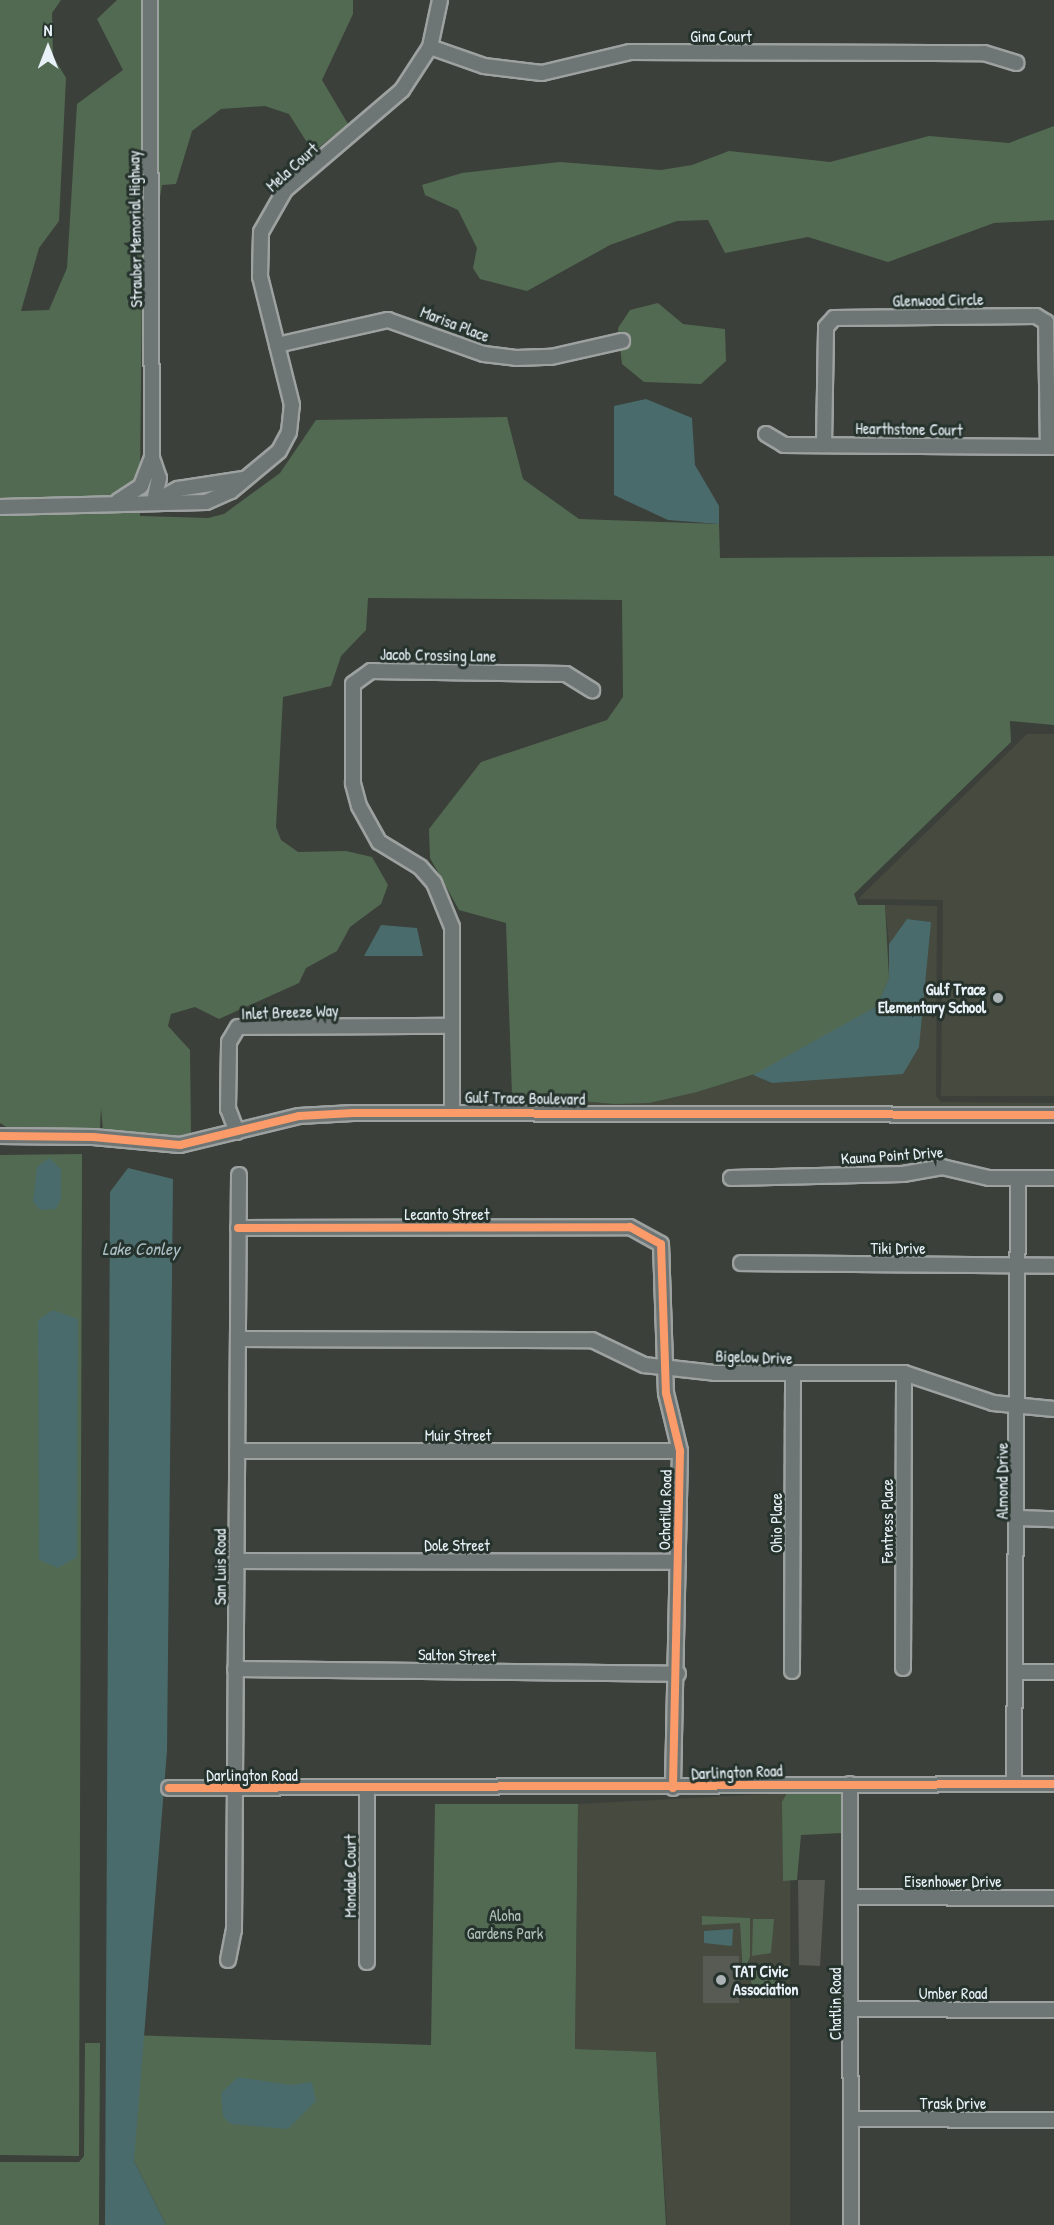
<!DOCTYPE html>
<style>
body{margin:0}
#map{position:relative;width:1054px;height:2225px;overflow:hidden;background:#3b403a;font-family:"Patrick Hand",sans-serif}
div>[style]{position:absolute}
.built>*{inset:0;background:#464a3f}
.green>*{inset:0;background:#536a52}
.round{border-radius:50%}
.water>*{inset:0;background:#4a6b6b}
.building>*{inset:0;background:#585a54}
.roads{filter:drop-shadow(2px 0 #9da1a0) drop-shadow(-2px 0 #9da1a0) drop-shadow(0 2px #9da1a0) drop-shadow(0 -2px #9da1a0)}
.minor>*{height:14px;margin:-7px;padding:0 7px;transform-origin:7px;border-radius:7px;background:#6e7575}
.cycleway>*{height:8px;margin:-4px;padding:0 4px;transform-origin:4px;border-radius:4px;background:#fa9b69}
.dots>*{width:16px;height:16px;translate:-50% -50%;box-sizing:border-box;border:3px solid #26332d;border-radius:50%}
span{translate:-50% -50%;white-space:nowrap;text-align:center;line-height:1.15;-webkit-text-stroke:6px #26332d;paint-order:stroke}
.street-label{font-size:16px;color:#e8f1f8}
.poi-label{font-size:16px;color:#e8f1f8;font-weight:700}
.right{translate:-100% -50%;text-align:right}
.left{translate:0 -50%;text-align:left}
.park-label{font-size:16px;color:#aebdb7}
.water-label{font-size:18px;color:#a9bdc2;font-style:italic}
.north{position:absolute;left:18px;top:18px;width:60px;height:60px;-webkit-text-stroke:4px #26332d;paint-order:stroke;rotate:0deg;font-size:16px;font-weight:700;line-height:24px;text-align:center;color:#e8f1f8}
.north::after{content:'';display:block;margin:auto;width:21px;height:27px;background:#e8f1f8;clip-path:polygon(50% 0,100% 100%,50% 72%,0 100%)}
</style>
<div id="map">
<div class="built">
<div style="clip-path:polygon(1027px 734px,1054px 734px,1054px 1096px,941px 1096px,943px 900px,858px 899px)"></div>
<div style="clip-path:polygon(885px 905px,937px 906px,936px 1096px,941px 1102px,1054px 1103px,1054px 1109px,512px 1105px,512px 1095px,614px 1104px,697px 1092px,753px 1075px,772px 1083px,928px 936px,931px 922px,907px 919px,889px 944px)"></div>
<div style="clip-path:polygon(790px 1793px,790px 2225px,667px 2225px,656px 2052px,575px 2049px,578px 1804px)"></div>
</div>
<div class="green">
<div style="clip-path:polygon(0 0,61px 0,52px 13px,53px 56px,66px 78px,59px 221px,39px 248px,21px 311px,49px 310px,67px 268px,77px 104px,123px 70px,97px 19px,117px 0,145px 0,140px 477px,121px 494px,104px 499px,0 501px)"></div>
<div style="clip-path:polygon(156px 0,353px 0,353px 14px,322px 80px,348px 124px,313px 152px,289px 114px,265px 106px,221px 109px,192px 131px,176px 184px,162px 185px,157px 216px)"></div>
<div style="clip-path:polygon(1054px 126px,1054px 220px,994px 223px,888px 262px,808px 237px,725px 253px,708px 220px,677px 221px,610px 245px,527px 291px,480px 279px,473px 268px,477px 248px,458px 210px,425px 195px,422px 185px,462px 173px,560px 162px,661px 170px,692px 165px,729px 151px,830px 162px,929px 136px,1009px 143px)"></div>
<div style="clip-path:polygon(658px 303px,683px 324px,725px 329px,726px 361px,701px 384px,644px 382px,622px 364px,618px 328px,630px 310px)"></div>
<div style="clip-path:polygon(507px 417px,523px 479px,579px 519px,719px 524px,720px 558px,1054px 556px,1054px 725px,1010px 721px,1011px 742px,854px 894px,858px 905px,885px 905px,889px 978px,877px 1006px,768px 1070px,697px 1092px,649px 1103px,614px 1104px,512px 1095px,506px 923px,459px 910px,430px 858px,429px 829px,481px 762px,607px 720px,623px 697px,622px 600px,368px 598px,366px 630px,341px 656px,331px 686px,283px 697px,276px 827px,281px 840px,298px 852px,346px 851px,372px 857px,388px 885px,381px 904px,350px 927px,337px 951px,306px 968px,299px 983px,219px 1019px,195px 1007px,171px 1014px,168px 1026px,190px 1050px,191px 1137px,103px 1131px,101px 1107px,100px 1128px,11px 1130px,0 1123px,0 514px,140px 511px,140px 516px,208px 518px,224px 514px,280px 473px,316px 420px)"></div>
<div style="clip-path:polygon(82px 1154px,79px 2156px,0 2155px,0 1155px)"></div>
<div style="clip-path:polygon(788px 1791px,839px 1791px,844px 1798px,842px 1833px,801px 1835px,797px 1880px,783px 1881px,782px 1802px)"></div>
<div style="clip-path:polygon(435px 1804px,578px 1804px,575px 2049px,656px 2052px,666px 2225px,166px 2225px,134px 2161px,129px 2035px,431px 2045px)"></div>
<div style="clip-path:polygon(702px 1916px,750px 1918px,750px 1957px,743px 1973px,740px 1923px,702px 1925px)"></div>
<div style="clip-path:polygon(753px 1919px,774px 1919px,771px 1953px,752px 1956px)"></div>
<div class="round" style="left:751px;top:1967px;width:26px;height:26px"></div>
<div style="clip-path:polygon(85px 2043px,100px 2043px,99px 2225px,0 2225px,0 2162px,79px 2162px,84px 2156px)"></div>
</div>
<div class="water">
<div style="clip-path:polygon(646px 399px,692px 418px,695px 465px,719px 506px,719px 524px,668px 520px,614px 495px,614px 406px)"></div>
<div style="clip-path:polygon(907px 919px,931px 922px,919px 1047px,903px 1074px,772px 1083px,753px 1075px,877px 1006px,889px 978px,889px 944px)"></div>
<div style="clip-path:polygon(381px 925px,417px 928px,423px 956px,364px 956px)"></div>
<div style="clip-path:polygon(49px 1158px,61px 1169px,61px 1199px,56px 1209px,40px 1210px,33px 1202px,37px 1167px)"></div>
<div style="clip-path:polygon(128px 1168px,173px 1179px,167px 1751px,134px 2161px,166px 2225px,105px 2225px,110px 1192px)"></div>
<div style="clip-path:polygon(53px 1310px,78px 1319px,77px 1557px,58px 1568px,39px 1560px,38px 1320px)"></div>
<div style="clip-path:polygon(733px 1929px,732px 1946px,704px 1943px,704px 1931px)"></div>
<div style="clip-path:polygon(238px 2077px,291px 2085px,312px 2082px,316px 2101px,288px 2129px,231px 2124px,223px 2117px,221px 2093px)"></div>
</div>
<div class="building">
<div style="clip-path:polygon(798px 1880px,825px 1880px,820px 1966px,799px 1965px)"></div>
<div style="clip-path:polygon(703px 1956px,739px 1956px,739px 2003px,703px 2003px)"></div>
</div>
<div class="roads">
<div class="minor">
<div style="left:430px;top:47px;width:57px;rotate:19.4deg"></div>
<div style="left:484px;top:66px;width:58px;rotate:6.9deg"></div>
<div style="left:542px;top:73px;width:90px;rotate:-13.4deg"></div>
<div style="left:630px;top:52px;width:354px;rotate:0.2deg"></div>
<div style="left:984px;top:53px;width:34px;rotate:17deg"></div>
<div style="left:277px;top:345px;width:114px;rotate:-12.7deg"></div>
<div style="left:388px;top:320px;width:102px;rotate:19.5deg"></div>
<div style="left:484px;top:354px;width:32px;rotate:7deg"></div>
<div style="left:516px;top:358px;width:35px;rotate:-2deg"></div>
<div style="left:551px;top:357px;width:73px;rotate:-12.7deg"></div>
<div style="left:766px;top:434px;width:21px;rotate:31deg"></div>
<div style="left:784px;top:445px;width:270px;rotate:0.4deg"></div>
<div style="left:824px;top:445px;width:118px;rotate:-89deg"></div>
<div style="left:826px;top:327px;width:12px;rotate:-48deg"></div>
<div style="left:834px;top:318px;width:202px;rotate:-0.6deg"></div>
<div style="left:1036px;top:316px;width:12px;rotate:31deg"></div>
<div style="left:1046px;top:322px;width:125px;rotate:89.1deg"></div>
<div style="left:152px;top:458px;width:21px;rotate:71deg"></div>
<div style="left:159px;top:478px;width:25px;rotate:102deg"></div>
<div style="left:118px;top:501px;width:27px;rotate:-33deg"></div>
<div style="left:141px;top:486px;width:30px;rotate:-69deg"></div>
<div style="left:152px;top:458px;width:458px;rotate:-90.3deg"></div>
<div style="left:156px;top:501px;width:25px;rotate:-29deg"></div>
<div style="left:178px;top:489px;width:66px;rotate:-8.7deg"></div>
<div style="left:0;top:507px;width:206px;rotate:-1.4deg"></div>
<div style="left:206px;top:502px;width:27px;rotate:-24deg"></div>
<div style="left:231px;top:491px;width:62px;rotate:-39.8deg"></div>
<div style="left:279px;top:451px;width:21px;rotate:-62deg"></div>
<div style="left:289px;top:432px;width:27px;rotate:-84deg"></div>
<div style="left:292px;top:405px;width:132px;rotate:-104deg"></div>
<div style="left:260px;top:277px;width:45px;rotate:-88.7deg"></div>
<div style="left:261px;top:232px;width:48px;rotate:-60.3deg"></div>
<div style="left:285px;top:190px;width:154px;rotate:-40.5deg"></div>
<div style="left:402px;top:90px;width:51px;rotate:-56.9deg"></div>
<div style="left:430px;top:47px;width:48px;rotate:-78deg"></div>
<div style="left:452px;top:1111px;width:184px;rotate:-90deg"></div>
<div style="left:452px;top:927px;width:48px;rotate:-112.2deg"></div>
<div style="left:434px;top:883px;width:21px;rotate:-131deg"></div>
<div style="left:420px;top:867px;width:48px;rotate:-148.6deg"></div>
<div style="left:379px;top:842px;width:41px;rotate:-119.1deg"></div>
<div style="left:359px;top:806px;width:24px;rotate:-105deg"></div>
<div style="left:353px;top:783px;width:99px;rotate:-90deg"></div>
<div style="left:353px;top:684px;width:22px;rotate:-36deg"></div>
<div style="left:371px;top:671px;width:195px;rotate:0.9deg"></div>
<div style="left:566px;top:674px;width:31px;rotate:32deg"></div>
<div style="left:237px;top:1132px;width:25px;rotate:-111deg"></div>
<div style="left:228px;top:1109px;width:67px;rotate:-89.1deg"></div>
<div style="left:229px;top:1042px;width:17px;rotate:-59deg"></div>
<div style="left:238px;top:1027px;width:213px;rotate:-0.3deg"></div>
<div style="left:0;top:1136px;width:93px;rotate:0.6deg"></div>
<div style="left:93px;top:1137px;width:87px;rotate:5.3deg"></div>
<div style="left:180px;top:1145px;width:122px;rotate:-13.7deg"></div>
<div style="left:299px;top:1116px;width:54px;rotate:-3.2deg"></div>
<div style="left:353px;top:1113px;width:701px;rotate:0.16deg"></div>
<div style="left:731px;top:1178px;width:172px;rotate:-1.3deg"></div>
<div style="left:903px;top:1174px;width:40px;rotate:-10deg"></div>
<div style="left:942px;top:1167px;width:48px;rotate:13.2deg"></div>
<div style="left:989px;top:1178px;width:65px"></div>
<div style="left:238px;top:1228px;width:392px;rotate:-0.1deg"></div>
<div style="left:630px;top:1227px;width:35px;rotate:29deg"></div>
<div style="left:661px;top:1244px;width:149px;rotate:88.1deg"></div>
<div style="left:666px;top:1393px;width:60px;rotate:76.4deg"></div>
<div style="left:680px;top:1451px;width:337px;rotate:91.2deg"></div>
<div style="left:741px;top:1263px;width:313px;rotate:0.5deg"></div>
<div style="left:238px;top:1339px;width:354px;rotate:0.2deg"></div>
<div style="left:592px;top:1340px;width:58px;rotate:25.7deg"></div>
<div style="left:644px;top:1365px;width:71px;rotate:6.4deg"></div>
<div style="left:715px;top:1373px;width:189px"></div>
<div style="left:904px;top:1373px;width:94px;rotate:18.6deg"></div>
<div style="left:993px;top:1403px;width:61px;rotate:5.6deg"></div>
<div style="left:237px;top:1451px;width:443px"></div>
<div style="left:1018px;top:1518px;width:36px;rotate:2deg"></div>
<div style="left:236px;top:1561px;width:442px;rotate:0.1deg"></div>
<div style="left:903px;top:1668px;width:295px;rotate:-89.8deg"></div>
<div style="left:235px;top:1669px;width:443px;rotate:0.6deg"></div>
<div style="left:792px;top:1671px;width:296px;rotate:-89.8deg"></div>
<div style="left:1017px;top:1672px;width:37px"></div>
<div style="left:850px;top:1784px;width:441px;rotate:89.9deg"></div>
<div style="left:1014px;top:1784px;width:606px;rotate:-89.62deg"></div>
<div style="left:169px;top:1788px;width:885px;rotate:-0.26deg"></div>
<div style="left:367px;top:1789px;width:173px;rotate:90deg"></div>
<div style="left:851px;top:1897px;width:203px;rotate:0.3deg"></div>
<div style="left:228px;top:1960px;width:31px;rotate:-79deg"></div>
<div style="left:234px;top:1930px;width:755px;rotate:-89.62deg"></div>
<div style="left:851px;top:2009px;width:203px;rotate:0.3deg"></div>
<div style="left:852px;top:2119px;width:202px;rotate:0.3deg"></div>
</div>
</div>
<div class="cycleway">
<div style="left:0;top:1136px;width:93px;rotate:0.6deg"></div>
<div style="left:93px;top:1137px;width:87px;rotate:5.3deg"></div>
<div style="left:180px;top:1145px;width:122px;rotate:-13.7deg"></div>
<div style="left:299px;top:1116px;width:54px;rotate:-3.2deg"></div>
<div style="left:353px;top:1113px;width:701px;rotate:0.16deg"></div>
<div style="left:238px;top:1228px;width:392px;rotate:-0.1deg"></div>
<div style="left:630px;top:1227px;width:35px;rotate:29deg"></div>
<div style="left:661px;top:1244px;width:149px;rotate:88.1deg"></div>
<div style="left:666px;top:1393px;width:60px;rotate:76.4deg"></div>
<div style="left:680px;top:1451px;width:337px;rotate:91.2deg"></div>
<div style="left:169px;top:1788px;width:885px;rotate:-0.26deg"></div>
</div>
<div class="dots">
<div style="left:998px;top:998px;background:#abb3b6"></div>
<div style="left:721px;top:1980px;background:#abb3b6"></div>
</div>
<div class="street-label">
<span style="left:721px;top:36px">Gina Court</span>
<span style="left:292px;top:167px;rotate:-42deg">Mela Court</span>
<span style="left:135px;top:229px;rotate:-91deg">Strauber Memorial Highway</span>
<span style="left:938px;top:300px;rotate:-1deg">Glenwood Circle</span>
<span style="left:455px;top:324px;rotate:21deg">Marisa Place</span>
<span style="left:909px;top:429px;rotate:1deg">Hearthstone Court</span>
<span style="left:438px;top:655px;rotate:1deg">Jacob Crossing Lane</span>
<span style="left:290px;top:1012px;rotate:-2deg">Inlet Breeze Way</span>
<span style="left:525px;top:1098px;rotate:1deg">Gulf Trace Boulevard</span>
<span style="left:892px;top:1155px;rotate:-4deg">Kauna Point Drive</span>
<span style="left:447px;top:1214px">Lecanto Street</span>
<span style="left:898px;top:1248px">Tiki Drive</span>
<span style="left:754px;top:1357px;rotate:2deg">Bigelow Drive</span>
<span style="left:458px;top:1435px">Muir Street</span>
<span style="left:1002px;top:1481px;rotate:-90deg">Almond Drive</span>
<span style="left:665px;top:1510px;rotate:-89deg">Ochatilla Road</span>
<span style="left:887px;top:1521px;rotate:-90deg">Fentress Place</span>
<span style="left:776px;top:1523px;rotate:-90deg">Ohio Place</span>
<span style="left:457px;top:1545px">Dole Street</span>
<span style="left:220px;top:1567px;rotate:-90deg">San Luis Road</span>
<span style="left:457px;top:1655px;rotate:1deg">Salton Street</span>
<span style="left:737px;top:1772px;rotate:-2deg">Darlington Road</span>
<span style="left:252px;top:1775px">Darlington Road</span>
<span style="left:350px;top:1876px;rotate:-90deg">Mondale Court</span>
<span style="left:953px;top:1881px">Eisenhower Drive</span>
<span style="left:953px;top:1993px">Umber Road</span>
<span style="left:835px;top:2004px;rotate:-90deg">Chatlin Road</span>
<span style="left:953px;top:2103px">Trask Drive</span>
</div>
<div class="poi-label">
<span class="right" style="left:986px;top:998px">Gulf Trace<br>Elementary School</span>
<span class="left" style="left:733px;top:1980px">TAT Civic<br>Association</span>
</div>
<div class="park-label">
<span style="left:505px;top:1924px">Aloha<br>Gardens Park</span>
</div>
<div class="water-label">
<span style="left:141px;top:1249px">Lake Conley</span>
</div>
<div class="north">N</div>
</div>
